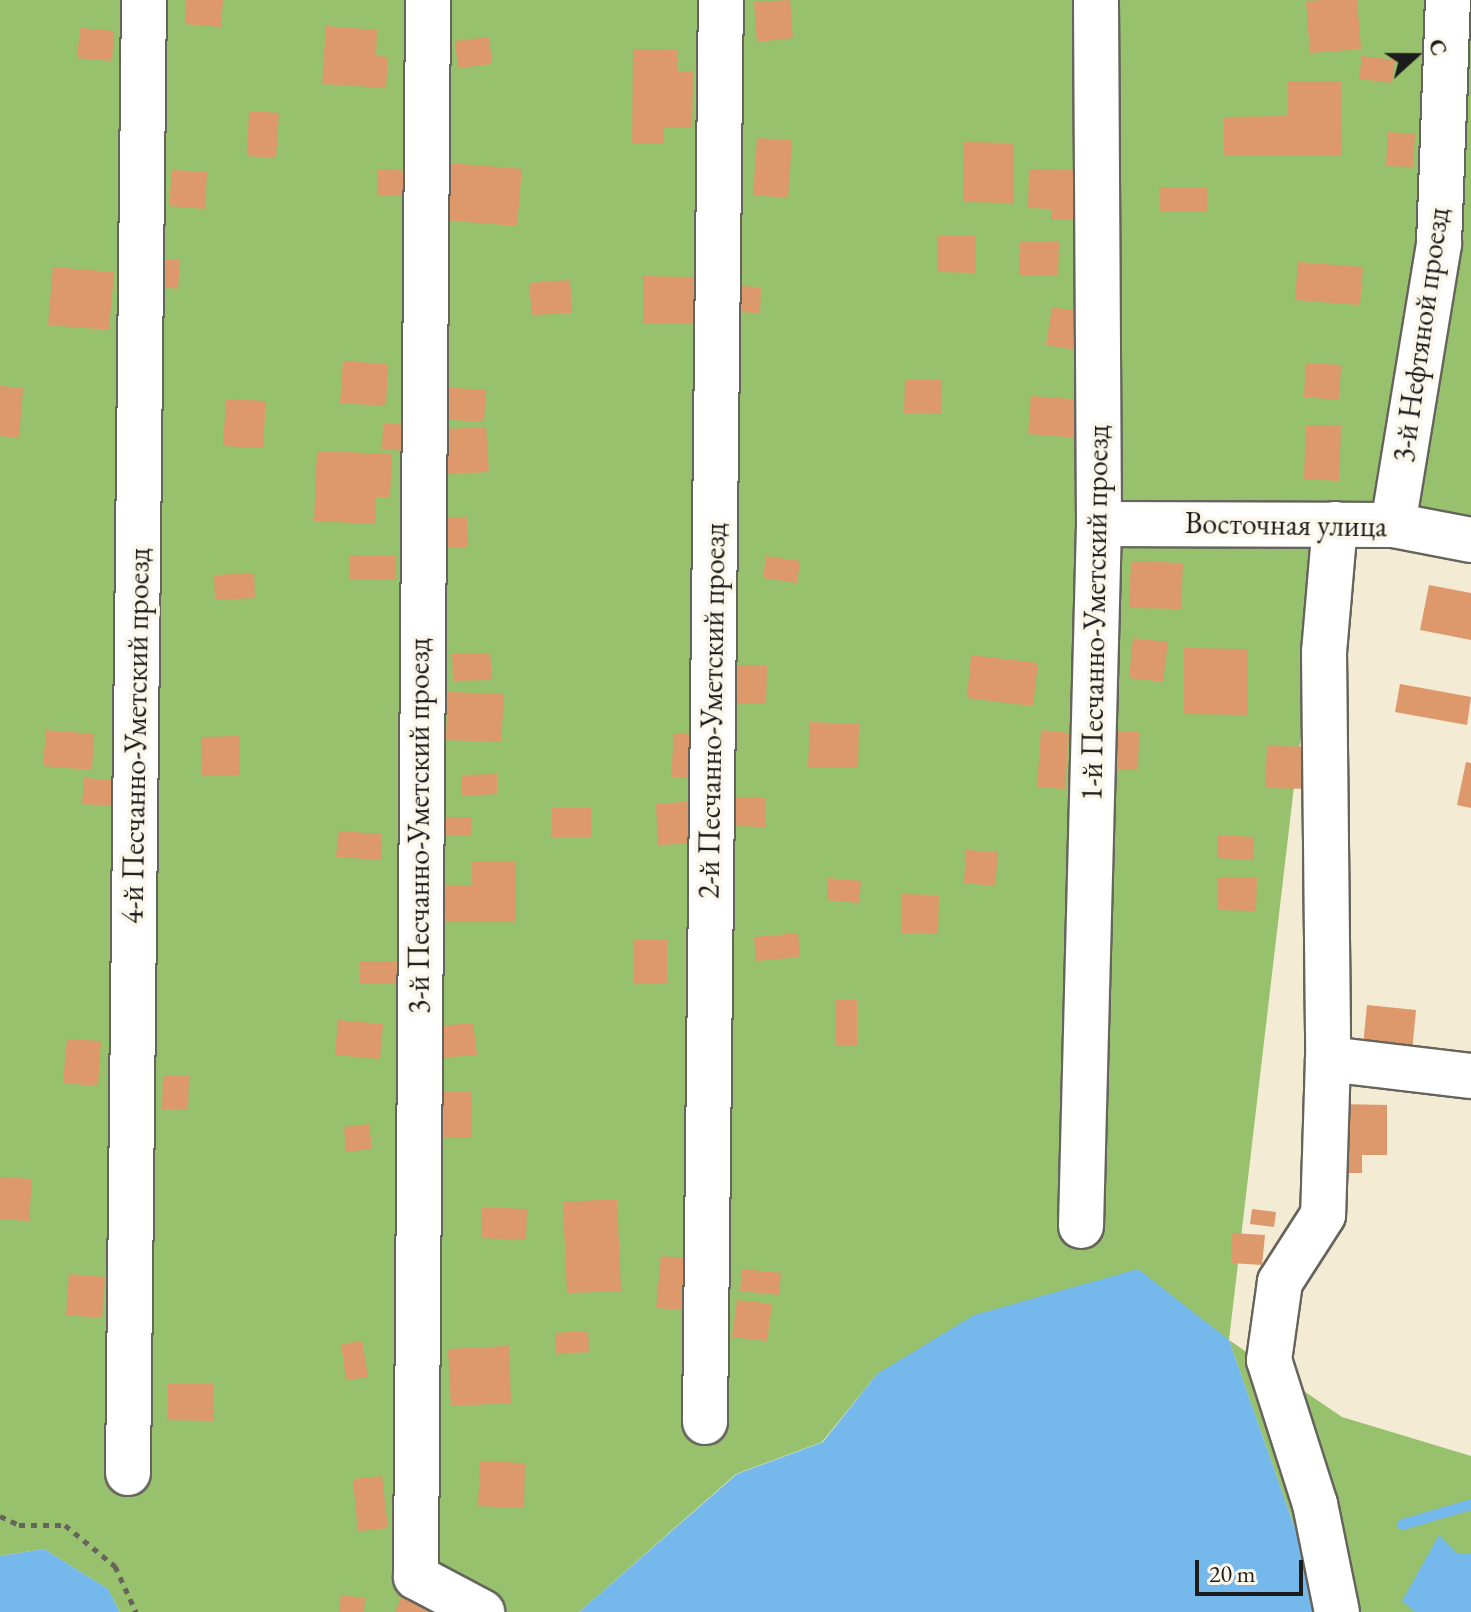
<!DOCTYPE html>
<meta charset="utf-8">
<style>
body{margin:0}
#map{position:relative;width:1471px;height:1612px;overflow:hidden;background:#f3ebd3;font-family:"EB Garamond",serif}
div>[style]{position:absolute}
.green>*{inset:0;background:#98c16e}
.water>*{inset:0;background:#75b8eb}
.stream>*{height:11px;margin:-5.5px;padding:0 5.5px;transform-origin:5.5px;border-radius:5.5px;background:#75b8eb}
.building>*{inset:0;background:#dd986b}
.path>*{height:5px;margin-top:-2.5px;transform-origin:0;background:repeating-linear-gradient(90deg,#67645c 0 6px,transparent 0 12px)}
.roads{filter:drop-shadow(2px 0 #67645c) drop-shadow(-2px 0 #67645c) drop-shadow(0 2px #67645c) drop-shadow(0 -2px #67645c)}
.minor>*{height:44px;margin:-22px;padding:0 22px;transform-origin:22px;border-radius:22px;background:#fff}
span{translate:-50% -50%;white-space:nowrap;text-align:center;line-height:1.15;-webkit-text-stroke:8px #fbf7ec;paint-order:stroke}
.street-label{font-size:30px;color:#1c1c1c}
.north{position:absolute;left:1375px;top:16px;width:80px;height:80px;-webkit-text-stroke:6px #fbf7ec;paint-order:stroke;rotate:69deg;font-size:22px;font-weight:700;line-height:32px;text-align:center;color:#1c1c1c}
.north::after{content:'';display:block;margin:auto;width:28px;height:36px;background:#1c1c1c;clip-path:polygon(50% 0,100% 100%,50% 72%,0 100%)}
.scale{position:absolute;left:1195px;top:1560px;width:108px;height:36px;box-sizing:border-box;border:4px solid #1c1c1c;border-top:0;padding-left:10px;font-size:24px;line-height:28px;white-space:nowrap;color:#1c1c1c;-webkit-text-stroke:6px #fbf7ec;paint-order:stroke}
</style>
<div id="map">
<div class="green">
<div style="clip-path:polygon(0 0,1471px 0,1471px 537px,1334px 514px,1295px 778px,1229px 1340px,1342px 1417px,1471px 1456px,1471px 1612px,1313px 1612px,1301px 1546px,1229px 1340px,877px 1374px,822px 1442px,736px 1474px,579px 1612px,120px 1612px,108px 1589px,44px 1549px,0 1556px)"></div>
</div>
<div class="water">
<div style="clip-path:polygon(1138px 1269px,1229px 1340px,1301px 1546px,1313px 1612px,579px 1612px,737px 1474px,823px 1442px,877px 1374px,974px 1315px)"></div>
<div style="clip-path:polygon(1439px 1535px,1457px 1553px,1471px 1553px,1471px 1612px,1415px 1612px,1402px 1601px)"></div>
<div style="clip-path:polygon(44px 1549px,108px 1589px,120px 1612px,0 1612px,0 1556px)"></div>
</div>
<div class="stream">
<div style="left:1402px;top:1524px;width:72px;rotate:-16.2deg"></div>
</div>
<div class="building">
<div style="clip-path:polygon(186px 0,223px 0,221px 27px,185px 24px)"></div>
<div style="clip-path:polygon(790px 0,793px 38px,757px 42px,754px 2px)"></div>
<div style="clip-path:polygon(1323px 0,1357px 0,1361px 49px,1310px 53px,1306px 1px)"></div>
<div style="clip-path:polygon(326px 26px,377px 30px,376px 56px,388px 57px,386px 88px,322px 84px)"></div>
<div style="clip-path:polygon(80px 28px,114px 31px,112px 61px,77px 58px)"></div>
<div style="clip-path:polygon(489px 37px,492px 64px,458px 68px,455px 41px)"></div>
<div style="clip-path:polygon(633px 49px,678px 50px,677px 71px,693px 71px,692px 128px,664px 127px,664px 144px,632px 143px)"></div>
<div style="clip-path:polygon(1362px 56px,1395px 60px,1392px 83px,1359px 79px)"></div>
<div style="clip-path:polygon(1287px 81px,1341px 81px,1342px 155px,1224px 155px,1224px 117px,1287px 116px)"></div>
<div style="clip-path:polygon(249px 111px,279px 113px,276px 158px,247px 156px)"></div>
<div style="clip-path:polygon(1388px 132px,1415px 134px,1413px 167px,1386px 166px)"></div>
<div style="clip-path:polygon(757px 138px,792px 140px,788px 198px,753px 195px)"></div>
<div style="clip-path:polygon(964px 142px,1014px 143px,1014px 203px,963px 202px)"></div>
<div style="clip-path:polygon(449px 163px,522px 169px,517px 226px,444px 220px)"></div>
<div style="clip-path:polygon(378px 169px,410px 171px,408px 196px,377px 195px)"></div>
<div style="clip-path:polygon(1029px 169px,1080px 170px,1079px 220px,1051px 220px,1052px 209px,1028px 208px)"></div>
<div style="clip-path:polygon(172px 170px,207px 172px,205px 209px,169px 206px)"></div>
<div style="clip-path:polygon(1159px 187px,1207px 188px,1207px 212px,1159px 211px)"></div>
<div style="clip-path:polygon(937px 235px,976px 235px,976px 273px,937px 272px)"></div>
<div style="clip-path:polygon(1020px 242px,1059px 242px,1058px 275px,1019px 275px)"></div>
<div style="clip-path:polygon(161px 259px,180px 260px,178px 289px,160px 287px)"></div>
<div style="clip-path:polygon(1298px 262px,1363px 267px,1360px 305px,1295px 300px)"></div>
<div style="clip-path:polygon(53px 267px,114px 272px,109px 330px,48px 325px)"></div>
<div style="clip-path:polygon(643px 276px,693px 277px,693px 324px,643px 324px)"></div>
<div style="clip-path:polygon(570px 280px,572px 313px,532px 315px,529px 283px)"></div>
<div style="clip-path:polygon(736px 286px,761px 287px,760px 313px,735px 312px)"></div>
<div style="clip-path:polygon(1052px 307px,1082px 312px,1076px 350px,1046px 345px)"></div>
<div style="clip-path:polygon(343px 361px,388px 364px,386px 406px,340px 403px)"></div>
<div style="clip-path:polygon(1306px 363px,1341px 365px,1339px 400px,1304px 397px)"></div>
<div style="clip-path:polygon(905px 379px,942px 380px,941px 414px,904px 413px)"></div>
<div style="clip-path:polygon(0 386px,23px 388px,19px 438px,0 436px)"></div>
<div style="clip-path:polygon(441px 387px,486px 390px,484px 422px,439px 419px)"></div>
<div style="clip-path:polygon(1031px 396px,1086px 400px,1083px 438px,1028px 434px)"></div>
<div style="clip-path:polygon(226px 399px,266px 401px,263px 448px,223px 446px)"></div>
<div style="clip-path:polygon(383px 423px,407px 425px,406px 451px,382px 449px)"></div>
<div style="clip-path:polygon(1306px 425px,1341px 426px,1339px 481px,1304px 479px)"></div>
<div style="clip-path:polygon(486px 427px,489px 472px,448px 474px,446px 429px)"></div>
<div style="clip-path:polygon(317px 451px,392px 454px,390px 498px,376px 497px,375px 524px,314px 521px)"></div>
<div style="clip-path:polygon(437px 517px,467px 517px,468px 547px,437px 547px)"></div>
<div style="clip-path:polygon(350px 555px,396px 556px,396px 580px,349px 579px)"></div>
<div style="clip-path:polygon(766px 556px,800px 561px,797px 583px,763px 578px)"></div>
<div style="clip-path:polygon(1131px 561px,1183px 563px,1181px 609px,1129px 608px)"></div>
<div style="clip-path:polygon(254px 573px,255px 598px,215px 600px,214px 575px)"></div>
<div style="clip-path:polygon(1429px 585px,1471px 593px,1471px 640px,1420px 630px)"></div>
<div style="clip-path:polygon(1133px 638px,1168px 642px,1163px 682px,1129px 678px)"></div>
<div style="clip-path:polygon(1183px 648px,1248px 649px,1247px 715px,1183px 714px)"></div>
<div style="clip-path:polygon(490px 653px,492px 680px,453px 681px,452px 654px)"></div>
<div style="clip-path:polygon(971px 655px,1038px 663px,1033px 706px,967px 698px)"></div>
<div style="clip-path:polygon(738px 665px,767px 666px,766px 704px,737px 703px)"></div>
<div style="clip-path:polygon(1400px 684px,1471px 697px,1467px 725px,1395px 712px)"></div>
<div style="clip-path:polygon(448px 692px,504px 694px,501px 742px,446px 740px)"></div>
<div style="clip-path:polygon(810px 722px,859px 724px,858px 768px,808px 767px)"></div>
<div style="clip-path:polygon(46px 730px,94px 734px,92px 770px,43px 766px)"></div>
<div style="clip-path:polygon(1041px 730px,1069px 733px,1065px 789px,1037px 787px)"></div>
<div style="clip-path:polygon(1105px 731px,1139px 732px,1138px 770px,1104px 769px)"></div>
<div style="clip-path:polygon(674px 733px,698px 735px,694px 779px,671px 777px)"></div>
<div style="clip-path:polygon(239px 736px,240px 775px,202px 776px,201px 737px)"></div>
<div style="clip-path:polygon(1267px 746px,1314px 747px,1314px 789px,1265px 788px)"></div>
<div style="clip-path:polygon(1466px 762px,1471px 763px,1471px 808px,1457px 805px)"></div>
<div style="clip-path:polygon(497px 774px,497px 794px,462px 796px,461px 775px)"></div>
<div style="clip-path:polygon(84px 778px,113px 780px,111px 806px,82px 804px)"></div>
<div style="clip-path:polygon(736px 797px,765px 798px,765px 827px,735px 826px)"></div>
<div style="clip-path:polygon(696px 801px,699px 843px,658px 845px,656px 804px)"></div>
<div style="clip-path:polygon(551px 808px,591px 808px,591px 837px,551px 837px)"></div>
<div style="clip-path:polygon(471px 817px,471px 836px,439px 836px,439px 818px)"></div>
<div style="clip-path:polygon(339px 831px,382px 834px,381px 860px,336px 857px)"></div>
<div style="clip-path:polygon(1218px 835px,1254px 837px,1253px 860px,1217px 858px)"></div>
<div style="clip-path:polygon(966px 850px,998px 852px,995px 886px,964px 883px)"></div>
<div style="clip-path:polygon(472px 862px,516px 862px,516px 922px,443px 922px,443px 885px,472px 885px)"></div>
<div style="clip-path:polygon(1218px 877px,1257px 878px,1256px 911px,1218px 910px)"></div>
<div style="clip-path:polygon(828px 878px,861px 881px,859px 903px,827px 900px)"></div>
<div style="clip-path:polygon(902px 894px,939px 895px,938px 934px,902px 933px)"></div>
<div style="clip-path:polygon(798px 933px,800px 957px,756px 961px,754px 937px)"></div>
<div style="clip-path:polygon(634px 940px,667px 940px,667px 983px,634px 984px)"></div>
<div style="clip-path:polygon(360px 961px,397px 961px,397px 983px,360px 984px)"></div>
<div style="clip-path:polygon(836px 1000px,857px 1000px,857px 1046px,836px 1046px)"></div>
<div style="clip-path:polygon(1367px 1005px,1416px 1010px,1412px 1052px,1363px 1046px)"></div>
<div style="clip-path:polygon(338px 1020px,383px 1024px,380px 1059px,335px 1055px)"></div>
<div style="clip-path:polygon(473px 1023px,477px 1055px,440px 1058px,437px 1026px)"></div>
<div style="clip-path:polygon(67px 1039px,101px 1041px,98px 1086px,63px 1083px)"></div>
<div style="clip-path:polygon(163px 1075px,189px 1076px,188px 1110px,162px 1109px)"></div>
<div style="clip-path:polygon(435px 1091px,472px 1092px,471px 1138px,434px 1137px)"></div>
<div style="clip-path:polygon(1339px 1104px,1387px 1105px,1387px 1155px,1362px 1155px,1362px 1173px,1339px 1173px)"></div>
<div style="clip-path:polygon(369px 1124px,372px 1149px,346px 1152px,344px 1127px)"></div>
<div style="clip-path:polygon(0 1177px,32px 1179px,29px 1221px,0 1219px)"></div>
<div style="clip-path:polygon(617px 1199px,621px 1291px,567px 1293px,563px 1202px)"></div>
<div style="clip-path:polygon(482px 1207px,527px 1209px,526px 1240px,481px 1238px)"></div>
<div style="clip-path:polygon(1252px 1209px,1276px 1212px,1274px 1227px,1250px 1224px)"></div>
<div style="clip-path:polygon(1232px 1233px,1265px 1235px,1262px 1265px,1231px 1263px)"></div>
<div style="clip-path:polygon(661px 1256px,700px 1260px,696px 1311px,656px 1308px)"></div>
<div style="clip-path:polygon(742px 1269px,781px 1273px,779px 1295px,740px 1291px)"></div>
<div style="clip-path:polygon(69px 1274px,105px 1277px,102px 1318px,66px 1315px)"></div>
<div style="clip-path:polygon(737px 1300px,772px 1304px,767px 1341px,732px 1337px)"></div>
<div style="clip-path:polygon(588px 1331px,589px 1352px,556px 1354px,555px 1333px)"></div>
<div style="clip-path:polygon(362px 1341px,368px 1377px,346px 1380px,341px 1344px)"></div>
<div style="clip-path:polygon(509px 1346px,511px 1403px,451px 1406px,448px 1349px)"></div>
<div style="clip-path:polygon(167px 1384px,213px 1384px,214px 1421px,167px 1420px)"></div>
<div style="clip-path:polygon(480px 1461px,525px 1463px,524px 1508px,478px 1506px)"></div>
<div style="clip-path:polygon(382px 1476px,388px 1528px,358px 1531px,353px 1479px)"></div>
<div style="clip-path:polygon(405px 1589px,459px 1612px,395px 1612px)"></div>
<div style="clip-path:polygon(341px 1595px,365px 1598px,364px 1612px,339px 1612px)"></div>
</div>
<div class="path">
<div style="left:0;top:1516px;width:21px;rotate:25deg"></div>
<div style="left:19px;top:1525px;width:46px"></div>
<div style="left:65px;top:1525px;width:65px;rotate:39.4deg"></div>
<div style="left:115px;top:1566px;width:51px;rotate:65.5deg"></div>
</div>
<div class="roads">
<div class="minor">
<div style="left:428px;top:0;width:1577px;rotate:90.44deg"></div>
<div style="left:416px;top:1577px;width:75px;rotate:27.9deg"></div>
<div style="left:1099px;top:524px;width:294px;rotate:0.2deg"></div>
<div style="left:1393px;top:525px;width:79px;rotate:10.9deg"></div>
<div style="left:1335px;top:524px;width:128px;rotate:94.9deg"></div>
<div style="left:1324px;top:652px;width:407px;rotate:89.4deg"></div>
<div style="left:1328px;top:1059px;width:156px;rotate:91.8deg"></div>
<div style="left:1323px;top:1215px;width:80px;rotate:122.7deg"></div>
<div style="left:1280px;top:1282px;width:79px;rotate:98deg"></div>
<div style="left:1269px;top:1360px;width:151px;rotate:72.3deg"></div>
<div style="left:1315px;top:1504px;width:110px;rotate:78.5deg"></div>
<div style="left:1393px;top:525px;width:285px;rotate:-80.7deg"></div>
<div style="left:1439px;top:244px;width:244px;rotate:-87.9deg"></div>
<div style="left:1328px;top:1059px;width:144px;rotate:6.8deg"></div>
<div style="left:1081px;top:1226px;width:702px;rotate:-88.53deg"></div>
<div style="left:1099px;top:524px;width:524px;rotate:-90.33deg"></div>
<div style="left:705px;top:1422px;width:1422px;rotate:-89.36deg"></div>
<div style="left:128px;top:1473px;width:1473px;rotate:-89.38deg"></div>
</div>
</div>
<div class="street-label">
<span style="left:1421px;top:335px;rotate:-82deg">3-й Нефтяной проезд</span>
<span style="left:1286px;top:525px;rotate:1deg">Восточная улица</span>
<span style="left:1095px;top:613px;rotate:-89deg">1-й Песчанно-Уметский проезд</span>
<span style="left:712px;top:711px;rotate:-89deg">2-й Песчанно-Уметский проезд</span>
<span style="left:136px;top:736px;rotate:-89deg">4-й Песчанно-Уметский проезд</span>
<span style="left:419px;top:826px;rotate:-90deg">3-й Песчанно-Уметский проезд</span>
</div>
<div class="north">С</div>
<div class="scale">20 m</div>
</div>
